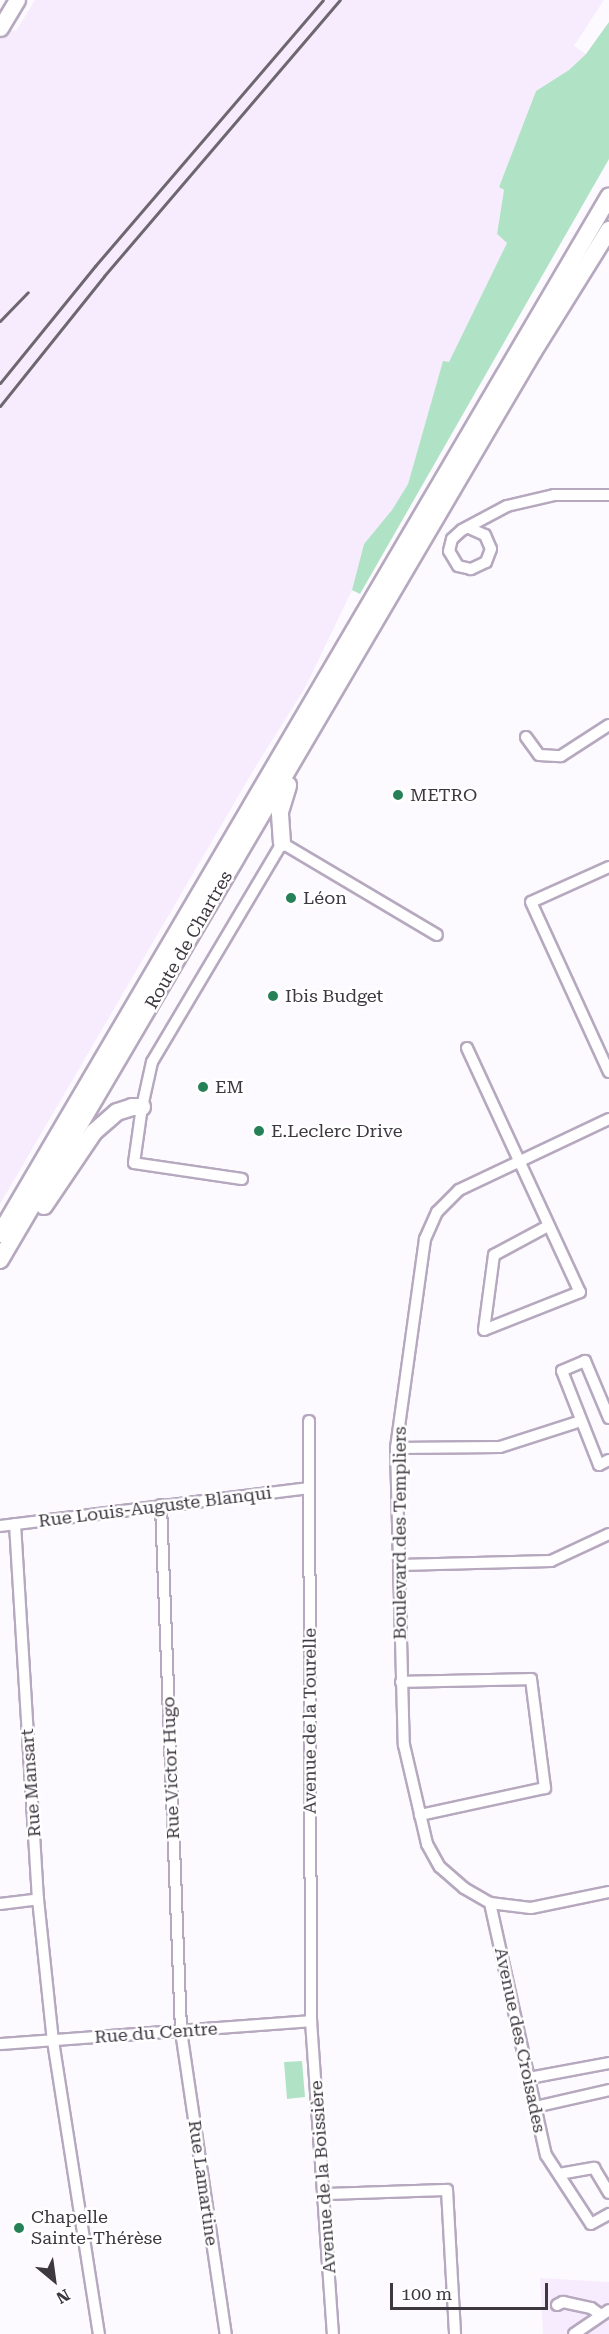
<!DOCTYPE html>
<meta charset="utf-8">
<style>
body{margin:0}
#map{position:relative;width:609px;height:2334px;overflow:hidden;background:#fdfaff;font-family:"Roboto Serif",serif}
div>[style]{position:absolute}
.built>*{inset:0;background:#f7ecfe}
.green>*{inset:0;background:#b0e3c5}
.roads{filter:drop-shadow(2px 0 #b6a9bf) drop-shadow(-2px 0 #b6a9bf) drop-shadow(0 2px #b6a9bf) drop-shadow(0 -2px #b6a9bf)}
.street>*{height:10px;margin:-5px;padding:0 5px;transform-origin:5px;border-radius:5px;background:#fff}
.secondary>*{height:15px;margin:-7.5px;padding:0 7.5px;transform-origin:7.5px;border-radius:7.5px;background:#fff}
.primary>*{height:16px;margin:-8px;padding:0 8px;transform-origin:8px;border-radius:8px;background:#fff}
.rail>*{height:3px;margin:-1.5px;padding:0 1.5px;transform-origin:1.5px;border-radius:1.5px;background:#6d676f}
.dots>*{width:16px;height:16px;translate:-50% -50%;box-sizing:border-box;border:3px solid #fff;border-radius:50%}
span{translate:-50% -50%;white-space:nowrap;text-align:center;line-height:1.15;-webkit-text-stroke:5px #fff;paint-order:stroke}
.poi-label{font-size:18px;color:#3d3740}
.left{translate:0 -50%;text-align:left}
.street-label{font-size:18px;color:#3d3740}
.north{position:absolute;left:24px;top:2250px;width:60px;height:60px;-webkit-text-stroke:4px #fff;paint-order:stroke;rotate:151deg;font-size:16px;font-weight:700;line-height:24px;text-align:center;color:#3d3740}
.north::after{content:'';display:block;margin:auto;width:21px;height:27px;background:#3d3740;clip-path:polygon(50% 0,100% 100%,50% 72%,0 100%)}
.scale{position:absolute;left:390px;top:2283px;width:158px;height:27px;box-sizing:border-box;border:3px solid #3d3740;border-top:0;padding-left:8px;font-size:18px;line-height:21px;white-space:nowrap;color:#3d3740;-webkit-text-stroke:4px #fff;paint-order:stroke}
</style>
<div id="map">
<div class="built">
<div style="clip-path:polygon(35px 0,604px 0,574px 46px,586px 54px,569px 70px,536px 91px,499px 187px,504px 190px,497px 234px,507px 243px,449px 363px,443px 362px,408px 484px,393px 510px,364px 544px,352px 590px,306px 686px,253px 771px,0 1204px,0 25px,16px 31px)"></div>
<div style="clip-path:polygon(540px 2278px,609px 2282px,609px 2334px,543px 2334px)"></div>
</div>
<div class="green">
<div style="clip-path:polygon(609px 22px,609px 159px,360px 594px,352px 590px,364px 544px,392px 510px,408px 484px,443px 361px,449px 362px,507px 243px,497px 234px,504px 190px,499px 187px,536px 91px,569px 70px,586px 54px)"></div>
<div style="clip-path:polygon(302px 2061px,305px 2097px,287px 2099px,284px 2062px)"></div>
</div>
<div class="roads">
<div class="street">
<div style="left:469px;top:528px;width:17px;rotate:24deg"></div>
<div style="left:485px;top:535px;width:15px;rotate:67deg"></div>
<div style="left:491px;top:549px;width:14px;rotate:111deg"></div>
<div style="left:486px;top:562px;width:17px;rotate:155deg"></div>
<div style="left:471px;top:569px;width:13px;rotate:-167deg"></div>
<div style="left:458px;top:566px;width:17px;rotate:-121deg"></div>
<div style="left:449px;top:551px;width:12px;rotate:-76deg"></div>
<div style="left:452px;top:539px;width:13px;rotate:-42deg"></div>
<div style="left:462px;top:530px;width:51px;rotate:-28.1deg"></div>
<div style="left:507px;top:506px;width:48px;rotate:-13.2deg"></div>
<div style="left:554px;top:495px;width:55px"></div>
<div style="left:526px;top:737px;width:22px;rotate:54deg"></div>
<div style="left:539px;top:755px;width:22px;rotate:3deg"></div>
<div style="left:561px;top:756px;width:57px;rotate:-32.9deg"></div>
<div style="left:609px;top:867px;width:85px;rotate:155.8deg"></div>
<div style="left:531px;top:902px;width:187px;rotate:65.4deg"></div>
<div style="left:467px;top:1048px;width:269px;rotate:65.2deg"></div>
<div style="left:580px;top:1292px;width:103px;rotate:158.4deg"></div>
<div style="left:484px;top:1330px;width:76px;rotate:-82.4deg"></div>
<div style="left:494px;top:1255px;width:61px;rotate:-28.2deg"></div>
<div style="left:609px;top:1119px;width:166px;rotate:154.7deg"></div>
<div style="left:459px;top:1190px;width:31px;rotate:135deg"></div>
<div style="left:437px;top:1212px;width:30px;rotate:114deg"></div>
<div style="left:425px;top:1239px;width:211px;rotate:97.9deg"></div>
<div style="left:396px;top:1448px;width:297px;rotate:88.5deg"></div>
<div style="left:404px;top:1745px;width:102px;rotate:76.9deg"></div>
<div style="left:427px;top:1844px;width:26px;rotate:61deg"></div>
<div style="left:440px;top:1867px;width:32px;rotate:41deg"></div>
<div style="left:464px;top:1888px;width:30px;rotate:30deg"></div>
<div style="left:490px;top:1903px;width:41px;rotate:7deg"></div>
<div style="left:531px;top:1908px;width:80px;rotate:-11.6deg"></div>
<div style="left:242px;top:1179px;width:109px;rotate:-171.6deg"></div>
<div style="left:134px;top:1163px;width:57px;rotate:-81.9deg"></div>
<div style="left:142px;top:1107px;width:46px;rotate:-77.5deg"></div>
<div style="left:152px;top:1062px;width:255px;rotate:-59.3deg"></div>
<div style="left:282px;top:843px;width:180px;rotate:30.7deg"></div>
<div style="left:609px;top:1418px;width:62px;rotate:-112.8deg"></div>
<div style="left:585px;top:1361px;width:25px;rotate:157deg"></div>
<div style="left:562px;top:1371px;width:101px;rotate:68.5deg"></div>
<div style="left:599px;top:1465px;width:11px;rotate:-27deg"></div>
<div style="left:309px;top:1421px;width:600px;rotate:89.81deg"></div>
<div style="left:311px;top:2021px;width:314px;rotate:86deg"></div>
<div style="left:396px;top:1448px;width:104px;rotate:-0.6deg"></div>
<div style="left:500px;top:1447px;width:85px;rotate:-17.8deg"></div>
<div style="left:161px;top:1505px;width:526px;rotate:87.82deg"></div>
<div style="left:181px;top:2031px;width:306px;rotate:81.6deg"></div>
<div style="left:15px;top:1524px;width:376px;rotate:86.5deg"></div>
<div style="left:38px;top:1899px;width:143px;rotate:84deg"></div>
<div style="left:53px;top:2041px;width:297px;rotate:81.1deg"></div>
<div style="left:0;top:1526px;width:311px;rotate:-7deg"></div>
<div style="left:400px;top:1565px;width:151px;rotate:-1.5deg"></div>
<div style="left:551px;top:1561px;width:64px;rotate:-25deg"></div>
<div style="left:401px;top:1682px;width:130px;rotate:-1.3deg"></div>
<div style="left:531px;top:1679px;width:110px;rotate:82.7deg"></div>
<div style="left:545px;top:1788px;width:128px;rotate:167.8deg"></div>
<div style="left:490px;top:1903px;width:258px;rotate:77.5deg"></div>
<div style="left:546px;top:2155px;width:82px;rotate:56.9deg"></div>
<div style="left:591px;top:2224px;width:21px;rotate:-29deg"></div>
<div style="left:0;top:1904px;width:38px;rotate:-7deg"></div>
<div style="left:0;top:2044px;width:312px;rotate:-4.2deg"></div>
<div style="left:529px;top:2078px;width:81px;rotate:-10.6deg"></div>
<div style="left:535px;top:2107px;width:76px;rotate:-12.9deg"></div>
<div style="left:559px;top:2174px;width:36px;rotate:-10deg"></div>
<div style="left:594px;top:2168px;width:29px;rotate:59deg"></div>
<div style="left:325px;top:2194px;width:122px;rotate:-1.9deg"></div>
<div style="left:447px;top:2190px;width:144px;rotate:86.8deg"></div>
<div style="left:557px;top:2305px;width:7px;rotate:-27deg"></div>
<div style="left:563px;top:2302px;width:29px;rotate:12deg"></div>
<div style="left:591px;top:2308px;width:12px;rotate:35deg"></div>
<div style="left:574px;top:2334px;width:42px;rotate:-34.4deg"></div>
</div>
<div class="secondary">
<div style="left:0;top:28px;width:33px;rotate:-59deg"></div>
</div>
<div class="primary">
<div style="left:282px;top:843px;width:31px;rotate:-94deg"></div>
<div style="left:280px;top:812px;width:28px;rotate:-73deg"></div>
<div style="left:44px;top:1206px;width:89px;rotate:-56deg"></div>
<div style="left:94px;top:1132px;width:30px;rotate:-41deg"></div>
<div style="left:117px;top:1112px;width:16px;rotate:-18deg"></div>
<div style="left:132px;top:1107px;width:10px"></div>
<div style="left:0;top:1234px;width:1203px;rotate:-59.58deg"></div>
<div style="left:0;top:1260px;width:1053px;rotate:-59.59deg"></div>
<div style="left:533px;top:352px;width:144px;rotate:-58.1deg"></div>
</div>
</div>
<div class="rail">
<div style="left:0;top:321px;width:40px;rotate:-46deg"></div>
<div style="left:0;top:383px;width:151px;rotate:-50.9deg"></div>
<div style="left:95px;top:266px;width:350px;rotate:-49.4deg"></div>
<div style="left:0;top:406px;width:166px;rotate:-51.3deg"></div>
<div style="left:104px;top:276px;width:363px;rotate:-49.5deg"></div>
</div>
<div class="dots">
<div style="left:398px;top:795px;background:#268156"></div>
<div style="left:291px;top:898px;background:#268156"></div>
<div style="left:273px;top:996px;background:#268156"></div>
<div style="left:203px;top:1087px;background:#268156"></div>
<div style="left:259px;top:1131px;background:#268156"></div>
<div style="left:19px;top:2228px;background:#268156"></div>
</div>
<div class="poi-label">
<span class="left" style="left:410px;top:795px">METRO</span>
<span class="left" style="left:303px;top:898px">Léon</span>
<span class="left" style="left:285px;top:996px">Ibis Budget</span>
<span class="left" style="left:215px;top:1087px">EM</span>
<span class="left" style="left:271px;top:1131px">E.Leclerc Drive</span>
<span class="left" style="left:31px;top:2228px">Chapelle<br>Sainte-Thérèse</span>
</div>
<div class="street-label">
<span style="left:189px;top:940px;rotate:-60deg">Route de Chartres</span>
<span style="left:155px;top:1507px;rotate:-7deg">Rue Louis-Auguste Blanqui</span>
<span style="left:400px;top:1533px;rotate:-90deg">Boulevard des Templiers</span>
<span style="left:310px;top:1721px;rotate:-90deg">Avenue de la Tourelle</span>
<span style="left:171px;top:1768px;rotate:-92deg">Rue Victor Hugo</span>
<span style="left:31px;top:1783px;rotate:-94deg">Rue Mansart</span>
<span style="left:156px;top:2033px;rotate:-4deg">Rue du Centre</span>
<span style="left:520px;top:2040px;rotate:78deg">Avenue des Croisades</span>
<span style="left:323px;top:2177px;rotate:-94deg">Avenue de la Boissière</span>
<span style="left:203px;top:2183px;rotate:82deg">Rue Lamartine</span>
</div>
<div class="north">N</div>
<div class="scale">100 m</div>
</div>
